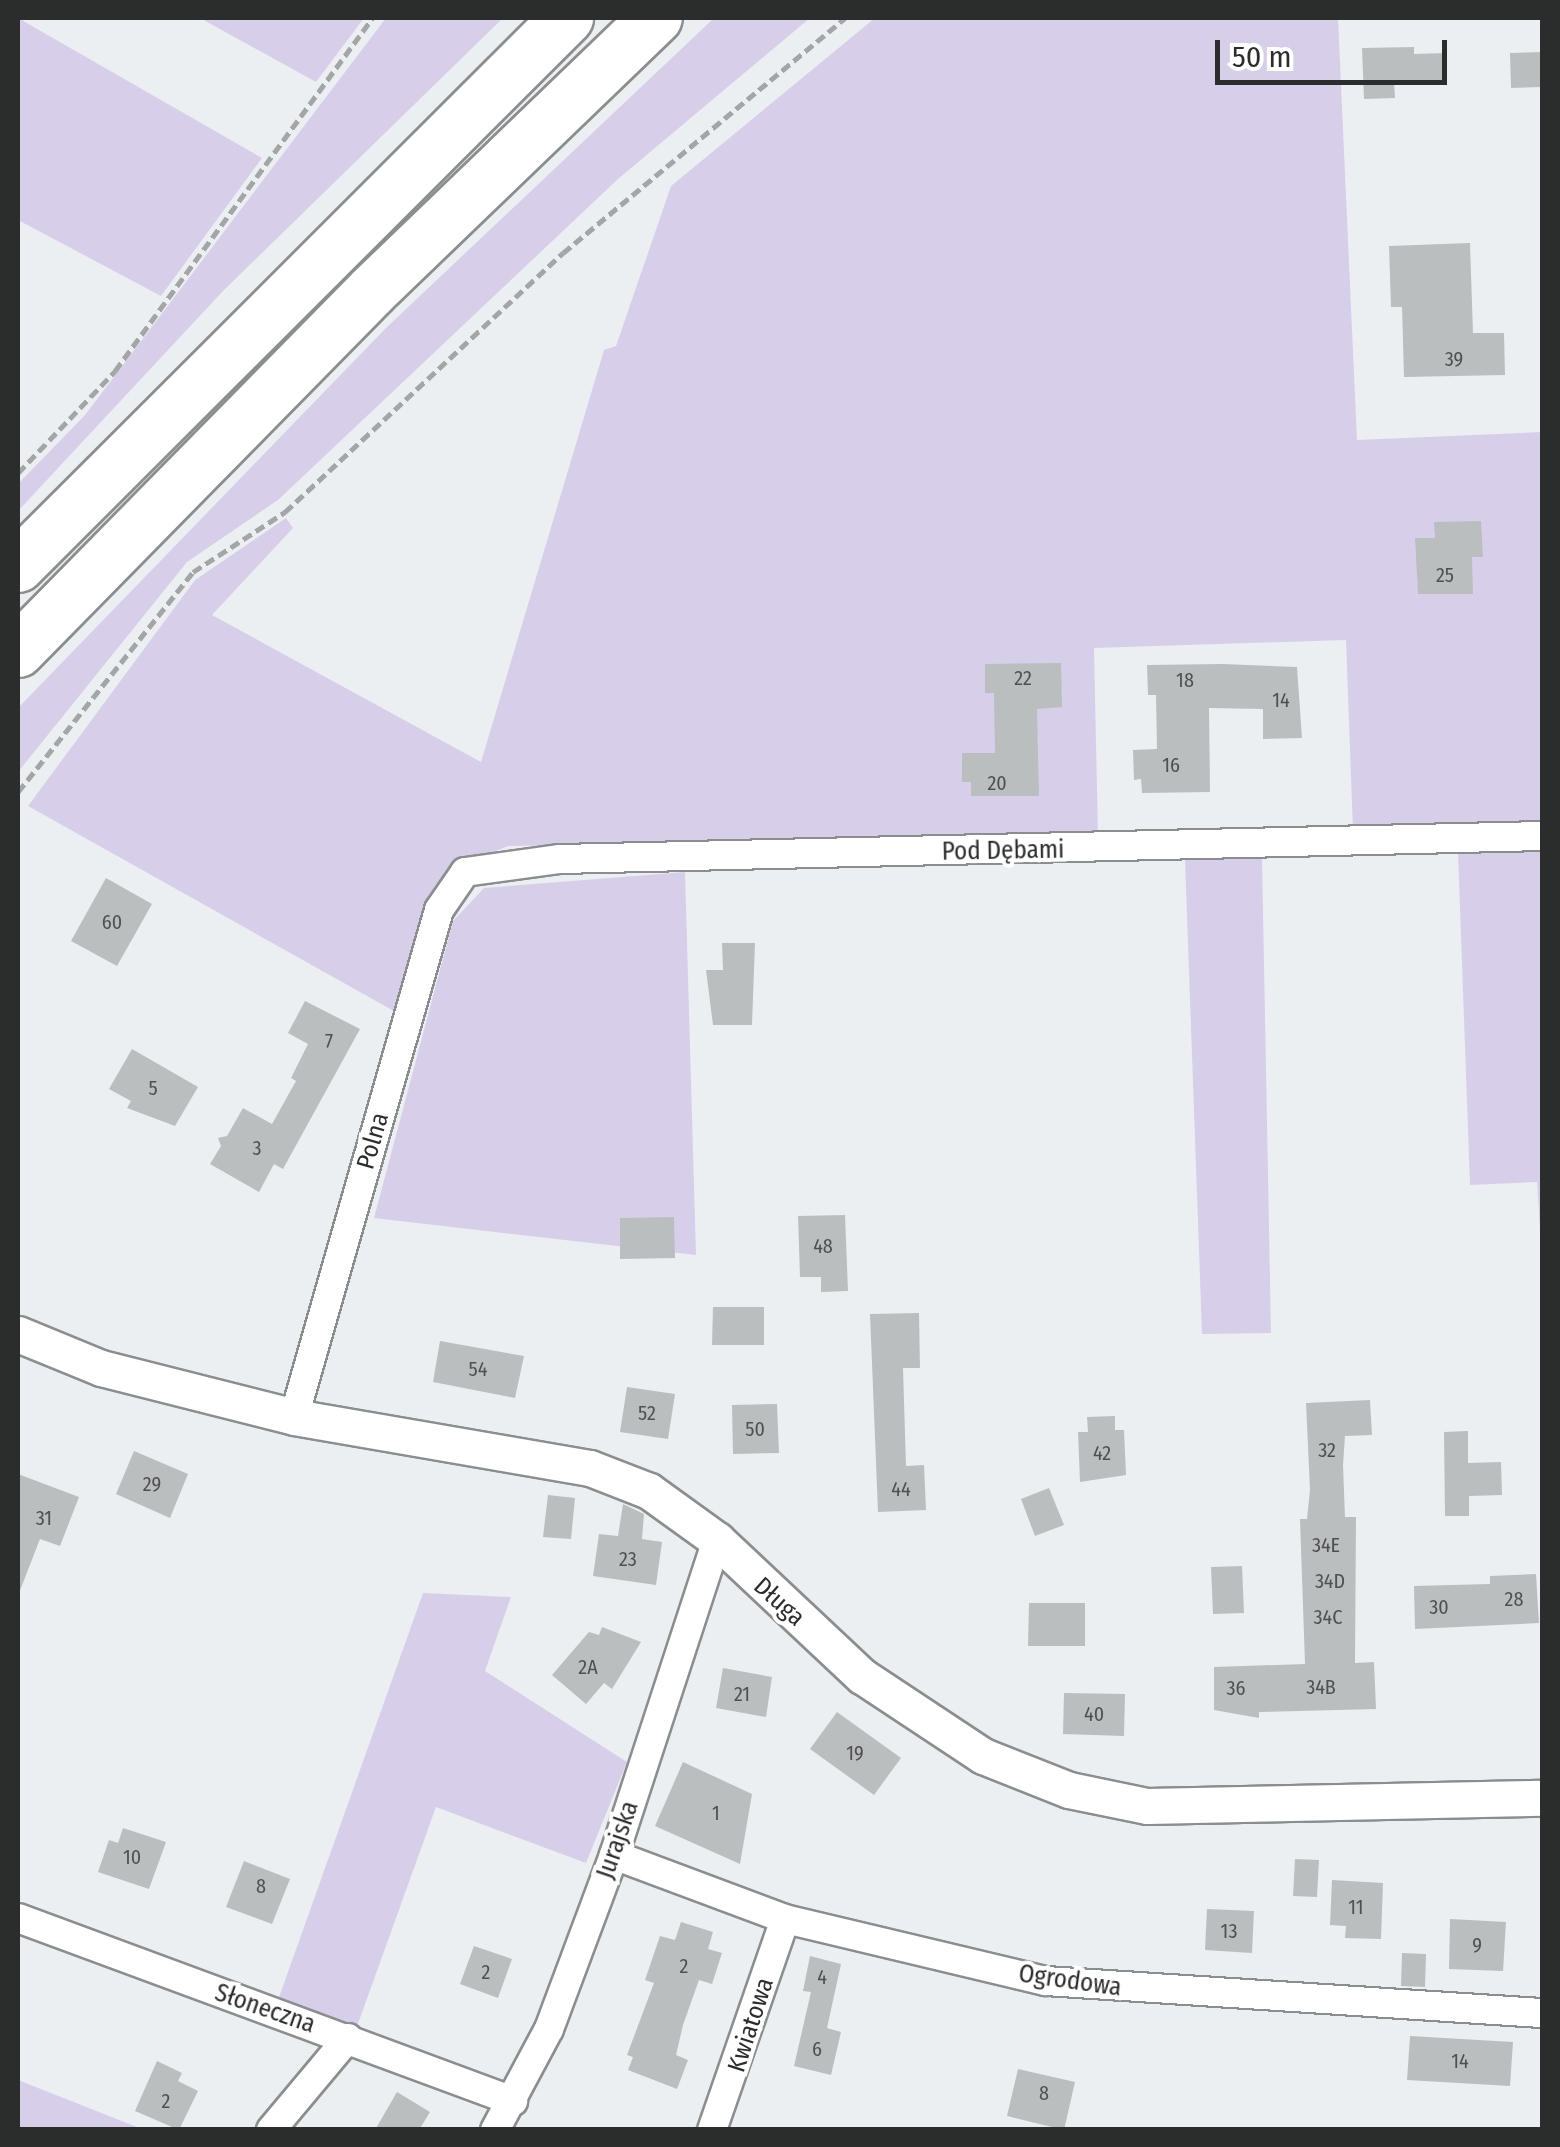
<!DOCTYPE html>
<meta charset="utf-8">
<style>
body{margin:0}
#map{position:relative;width:1560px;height:2147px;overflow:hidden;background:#eceff1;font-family:"Fira Sans Condensed",sans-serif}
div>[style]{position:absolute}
.green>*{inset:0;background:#d7cfea}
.building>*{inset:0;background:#bbbebf}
.path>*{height:5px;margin-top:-2.5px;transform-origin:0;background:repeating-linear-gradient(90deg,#a3a5a7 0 10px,transparent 0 15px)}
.roads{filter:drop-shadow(2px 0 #8b8e8f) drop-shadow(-2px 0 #8b8e8f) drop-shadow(0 2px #8b8e8f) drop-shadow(0 -2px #8b8e8f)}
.minor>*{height:28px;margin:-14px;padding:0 14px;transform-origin:14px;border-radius:14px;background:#fff}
.tertiary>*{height:35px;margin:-17.5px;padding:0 17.5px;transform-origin:17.5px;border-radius:17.5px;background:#fff}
.motorway>*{height:52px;margin:-26px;padding:0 26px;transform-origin:26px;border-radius:26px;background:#fff}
span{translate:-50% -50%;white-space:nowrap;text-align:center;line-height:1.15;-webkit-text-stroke:8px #fff;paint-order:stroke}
.number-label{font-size:20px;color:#4f5051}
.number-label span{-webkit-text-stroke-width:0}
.street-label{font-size:25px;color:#2b2c2c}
.frame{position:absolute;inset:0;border:20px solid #2b2c2c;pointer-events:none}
.scale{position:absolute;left:1215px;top:40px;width:232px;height:45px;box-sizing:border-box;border:5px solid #2b2c2c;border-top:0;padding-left:12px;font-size:30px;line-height:35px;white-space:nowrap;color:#2b2c2c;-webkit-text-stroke:8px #fff;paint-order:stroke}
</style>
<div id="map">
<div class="green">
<div style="clip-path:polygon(18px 18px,262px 158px,161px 296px,18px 220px)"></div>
<div style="clip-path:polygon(200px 18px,364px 18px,316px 82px)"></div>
<div style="clip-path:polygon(386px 18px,503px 18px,223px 291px,18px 511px,18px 484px,85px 415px)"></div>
<div style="clip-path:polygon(714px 18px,810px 18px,618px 179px,278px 500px,187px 562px,18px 772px,18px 708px,386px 328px)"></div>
<div style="clip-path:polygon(875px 18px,1338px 18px,1357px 440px,1542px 432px,1542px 827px,1353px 831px,1346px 640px,1094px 648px,1098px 836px,508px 846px,467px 863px,401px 1015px,28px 806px,195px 580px,286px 518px,293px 528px,212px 615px,481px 762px,604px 350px,616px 346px,671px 186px)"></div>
<div style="clip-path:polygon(1542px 849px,1542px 1260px,1537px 1182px,1470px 1185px,1458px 852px)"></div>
<div style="clip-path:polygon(1262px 857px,1271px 1333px,1202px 1334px,1185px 860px)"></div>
<div style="clip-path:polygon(685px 872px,696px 1255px,374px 1218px,453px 921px,484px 888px)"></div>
<div style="clip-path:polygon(423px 1593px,511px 1597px,485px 1671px,627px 1762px,586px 1863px,436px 1807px,355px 2032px,278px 2000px)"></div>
<div style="clip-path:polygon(18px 2080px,142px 2129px,18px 2129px)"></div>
</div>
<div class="building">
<div style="clip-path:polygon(1414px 47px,1414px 54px,1446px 53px,1447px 81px,1394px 82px,1395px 98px,1364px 99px,1362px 48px)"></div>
<div style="clip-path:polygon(1542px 52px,1542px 87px,1511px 88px,1510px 53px)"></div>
<div style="clip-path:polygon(1470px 243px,1473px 333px,1504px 333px,1505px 375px,1404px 377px,1402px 307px,1391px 307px,1389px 246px)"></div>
<div style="clip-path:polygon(1481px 521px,1483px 557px,1472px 557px,1473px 594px,1418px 594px,1415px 538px,1435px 538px,1434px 522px)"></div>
<div style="clip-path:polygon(1061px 663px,1062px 707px,1037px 709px,1039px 796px,971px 796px,971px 782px,962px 782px,962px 753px,995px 753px,994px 693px,985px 693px,985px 664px)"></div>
<div style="clip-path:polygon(1223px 664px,1297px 667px,1302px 738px,1263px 739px,1263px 709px,1209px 708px,1210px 792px,1142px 793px,1141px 779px,1134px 780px,1133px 750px,1157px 749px,1156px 695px,1148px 695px,1147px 665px)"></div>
<div style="clip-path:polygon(106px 878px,152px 904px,117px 966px,71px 941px)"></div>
<div style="clip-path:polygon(722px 943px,755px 943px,752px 1025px,713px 1025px,706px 970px,723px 970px)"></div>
<div style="clip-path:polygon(305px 1001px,360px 1029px,283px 1169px,274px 1164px,259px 1192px,210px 1164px,221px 1146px,218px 1138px,227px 1136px,243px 1108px,272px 1124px,296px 1081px,291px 1078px,308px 1044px,288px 1033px)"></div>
<div style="clip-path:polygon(132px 1049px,198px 1087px,175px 1126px,127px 1108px,131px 1101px,109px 1089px)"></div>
<div style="clip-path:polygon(845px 1215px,848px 1291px,821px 1292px,821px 1277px,800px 1277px,798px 1216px)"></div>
<div style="clip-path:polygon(674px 1217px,675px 1258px,620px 1259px,620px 1218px)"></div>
<div style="clip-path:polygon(713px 1307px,764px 1307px,764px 1345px,712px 1345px)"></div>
<div style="clip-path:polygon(919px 1313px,920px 1368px,903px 1368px,906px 1466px,924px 1465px,926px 1510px,878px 1512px,870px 1314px)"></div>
<div style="clip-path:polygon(440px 1341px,524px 1356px,515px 1398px,433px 1382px)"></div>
<div style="clip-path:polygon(627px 1387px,675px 1394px,668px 1439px,620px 1432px)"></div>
<div style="clip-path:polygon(1370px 1400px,1372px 1435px,1345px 1436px,1343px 1465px,1345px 1517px,1356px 1517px,1355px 1663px,1374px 1662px,1376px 1709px,1259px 1712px,1259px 1718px,1214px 1710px,1214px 1667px,1305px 1664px,1300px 1519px,1307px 1519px,1310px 1490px,1306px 1403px)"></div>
<div style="clip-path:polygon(777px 1404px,779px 1453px,733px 1454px,732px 1405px)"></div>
<div style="clip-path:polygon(1115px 1416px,1115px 1430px,1124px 1430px,1126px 1475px,1080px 1482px,1078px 1432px,1088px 1432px,1087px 1417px)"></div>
<div style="clip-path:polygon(1468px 1431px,1468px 1463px,1501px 1462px,1502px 1495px,1469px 1496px,1469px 1516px,1445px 1516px,1444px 1432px)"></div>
<div style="clip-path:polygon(134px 1451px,188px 1474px,170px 1518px,116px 1494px)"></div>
<div style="clip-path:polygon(18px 1474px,79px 1497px,60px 1546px,40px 1539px,19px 1593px)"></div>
<div style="clip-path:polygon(1049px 1488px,1064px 1525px,1035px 1536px,1021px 1499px)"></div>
<div style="clip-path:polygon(548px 1495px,575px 1498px,571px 1539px,543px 1537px)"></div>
<div style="clip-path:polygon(623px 1504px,644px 1514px,642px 1539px,662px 1542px,656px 1585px,593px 1576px,599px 1534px,618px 1536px)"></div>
<div style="clip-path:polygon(1242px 1566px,1244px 1613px,1213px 1614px,1211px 1567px)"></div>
<div style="clip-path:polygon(1536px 1574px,1539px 1623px,1415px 1629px,1414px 1586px,1490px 1584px,1490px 1576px)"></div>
<div style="clip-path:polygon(1029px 1603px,1085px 1603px,1085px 1646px,1028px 1646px)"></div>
<div style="clip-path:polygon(602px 1627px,641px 1642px,612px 1689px,604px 1683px,586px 1704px,552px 1675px,589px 1632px,599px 1635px)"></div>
<div style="clip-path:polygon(723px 1668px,772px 1677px,766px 1717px,716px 1708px)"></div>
<div style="clip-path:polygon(1064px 1693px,1125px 1694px,1124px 1736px,1063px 1734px)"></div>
<div style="clip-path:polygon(837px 1712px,901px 1758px,874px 1795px,810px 1749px)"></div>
<div style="clip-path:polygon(683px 1762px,752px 1794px,740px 1864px,655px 1826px)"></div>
<div style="clip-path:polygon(123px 1828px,166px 1842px,149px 1889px,98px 1872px,109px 1840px,118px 1843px)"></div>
<div style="clip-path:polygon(1295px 1859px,1319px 1860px,1317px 1897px,1293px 1896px)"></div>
<div style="clip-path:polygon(244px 1861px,290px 1879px,272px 1924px,226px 1907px)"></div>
<div style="clip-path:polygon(1332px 1880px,1383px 1883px,1381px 1939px,1345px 1938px,1346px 1926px,1330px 1925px)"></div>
<div style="clip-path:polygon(1207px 1909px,1254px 1911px,1252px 1953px,1205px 1950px)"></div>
<div style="clip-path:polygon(1450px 1919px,1506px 1922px,1503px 1971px,1449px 1969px)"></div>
<div style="clip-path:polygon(681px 1922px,713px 1932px,708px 1949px,722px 1953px,712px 1984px,699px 1980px,683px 2025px,676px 2055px,688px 2060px,677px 2089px,628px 2070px,633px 2057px,627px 2055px,654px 1983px,645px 1980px,660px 1936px,675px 1940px)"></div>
<div style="clip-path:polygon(474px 1946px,512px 1959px,498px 1998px,460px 1984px)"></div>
<div style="clip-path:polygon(1402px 1953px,1426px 1954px,1425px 1987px,1401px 1986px)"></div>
<div style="clip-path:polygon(810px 1956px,841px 1964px,827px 2028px,841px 2032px,831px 2075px,794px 2066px,811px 1992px,803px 1991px)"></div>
<div style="clip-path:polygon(1410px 2036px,1513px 2042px,1510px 2086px,1407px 2080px)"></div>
<div style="clip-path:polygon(157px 2061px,182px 2073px,178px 2081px,198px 2091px,179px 2130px,135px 2111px)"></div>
<div style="clip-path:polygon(1018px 2069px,1075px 2082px,1064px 2130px,1007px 2116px)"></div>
<div style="clip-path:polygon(397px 2092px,430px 2112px,419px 2130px,375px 2130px)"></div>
</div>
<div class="path">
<div style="left:18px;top:473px;width:141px;rotate:-46.4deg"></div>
<div style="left:115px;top:371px;width:437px;rotate:-53.9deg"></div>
<div style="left:18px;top:792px;width:281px;rotate:-51.5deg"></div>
<div style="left:193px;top:572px;width:110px;rotate:-33.1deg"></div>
<div style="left:285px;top:512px;width:380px;rotate:-43deg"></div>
<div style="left:563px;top:253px;width:367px;rotate:-39.8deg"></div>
</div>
<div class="roads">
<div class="minor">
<div style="left:294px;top:1417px;width:527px;rotate:-74.04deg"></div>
<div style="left:439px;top:910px;width:46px;rotate:-55.6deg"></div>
<div style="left:465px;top:872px;width:96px;rotate:-7.8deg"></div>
<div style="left:560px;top:859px;width:982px;rotate:-1.34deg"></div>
<div style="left:614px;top:1855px;width:183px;rotate:20.5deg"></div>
<div style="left:785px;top:1919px;width:268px;rotate:13.4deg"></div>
<div style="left:1046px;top:1981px;width:497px;rotate:3.7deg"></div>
<div style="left:18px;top:1918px;width:528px;rotate:20.29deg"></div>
<div style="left:271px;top:2130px;width:120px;rotate:-50.1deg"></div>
<div style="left:495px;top:2130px;width:115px;rotate:-61.9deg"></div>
<div style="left:549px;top:2029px;width:186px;rotate:-69.5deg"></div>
<div style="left:614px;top:1855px;width:331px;rotate:-71.9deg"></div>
<div style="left:712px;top:2130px;width:223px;rotate:-70.9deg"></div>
</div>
<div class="tertiary">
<div style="left:18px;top:1334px;width:90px;rotate:22.3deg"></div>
<div style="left:101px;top:1368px;width:199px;rotate:14.2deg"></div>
<div style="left:294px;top:1417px;width:300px;rotate:9.8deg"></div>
<div style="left:590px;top:1468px;width:63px;rotate:21.3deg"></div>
<div style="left:649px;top:1491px;width:84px;rotate:35.8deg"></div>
<div style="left:717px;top:1540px;width:199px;rotate:43.2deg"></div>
<div style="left:862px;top:1676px;width:145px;rotate:33.5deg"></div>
<div style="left:983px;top:1756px;width:92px;rotate:21.6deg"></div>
<div style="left:1069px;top:1790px;width:80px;rotate:11.6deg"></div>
<div style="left:1147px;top:1806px;width:395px;rotate:-1.2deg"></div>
</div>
<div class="motorway">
<div style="left:18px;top:566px;width:776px;rotate:-44.95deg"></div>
<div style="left:18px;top:651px;width:505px;rotate:-45.48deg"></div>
<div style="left:372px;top:291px;width:394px;rotate:-43.9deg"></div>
</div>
</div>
<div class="number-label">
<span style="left:1454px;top:359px">39</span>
<span style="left:1445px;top:575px">25</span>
<span style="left:1023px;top:678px">22</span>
<span style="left:1185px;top:680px">18</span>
<span style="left:1281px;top:700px">14</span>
<span style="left:1171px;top:765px">16</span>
<span style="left:997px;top:783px">20</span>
<span style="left:112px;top:922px">60</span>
<span style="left:329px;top:1041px">7</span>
<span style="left:153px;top:1088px">5</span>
<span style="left:257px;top:1148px">3</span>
<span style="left:823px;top:1246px">48</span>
<span style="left:478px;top:1369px">54</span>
<span style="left:647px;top:1413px">52</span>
<span style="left:755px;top:1429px">50</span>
<span style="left:1327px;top:1450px">32</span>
<span style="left:1102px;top:1453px">42</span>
<span style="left:152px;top:1484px">29</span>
<span style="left:901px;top:1489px">44</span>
<span style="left:44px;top:1518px">31</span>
<span style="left:1326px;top:1545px">34E</span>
<span style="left:628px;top:1559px">23</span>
<span style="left:1330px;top:1581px">34D</span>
<span style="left:1514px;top:1599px">28</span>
<span style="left:1439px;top:1607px">30</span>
<span style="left:1328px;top:1617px">34C</span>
<span style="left:588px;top:1667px">2A</span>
<span style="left:1321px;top:1687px">34B</span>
<span style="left:1236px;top:1688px">36</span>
<span style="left:742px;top:1694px">21</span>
<span style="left:1094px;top:1714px">40</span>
<span style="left:855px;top:1753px">19</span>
<span style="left:716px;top:1813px">1</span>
<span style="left:132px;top:1857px">10</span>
<span style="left:261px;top:1886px">8</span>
<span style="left:1356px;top:1907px">11</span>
<span style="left:1229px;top:1931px">13</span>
<span style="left:1477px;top:1945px">9</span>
<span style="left:684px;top:1966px">2</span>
<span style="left:486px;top:1972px">2</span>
<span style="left:822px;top:1977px">4</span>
<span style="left:817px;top:2049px">6</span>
<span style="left:1460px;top:2061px">14</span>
<span style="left:1044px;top:2093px">8</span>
<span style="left:166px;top:2101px">2</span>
</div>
<div class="street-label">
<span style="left:1003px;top:851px;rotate:-1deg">Pod Dębami</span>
<span style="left:373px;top:1141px;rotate:-74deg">Polna</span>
<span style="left:779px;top:1602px;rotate:42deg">Długa</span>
<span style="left:618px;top:1840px;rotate:-71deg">Jurajska</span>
<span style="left:1070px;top:1981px;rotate:8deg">Ogrodowa</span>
<span style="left:265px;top:2009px;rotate:19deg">Słoneczna</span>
<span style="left:751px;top:2025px;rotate:-72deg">Kwiatowa</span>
</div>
<div class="frame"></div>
<div class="scale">50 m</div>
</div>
